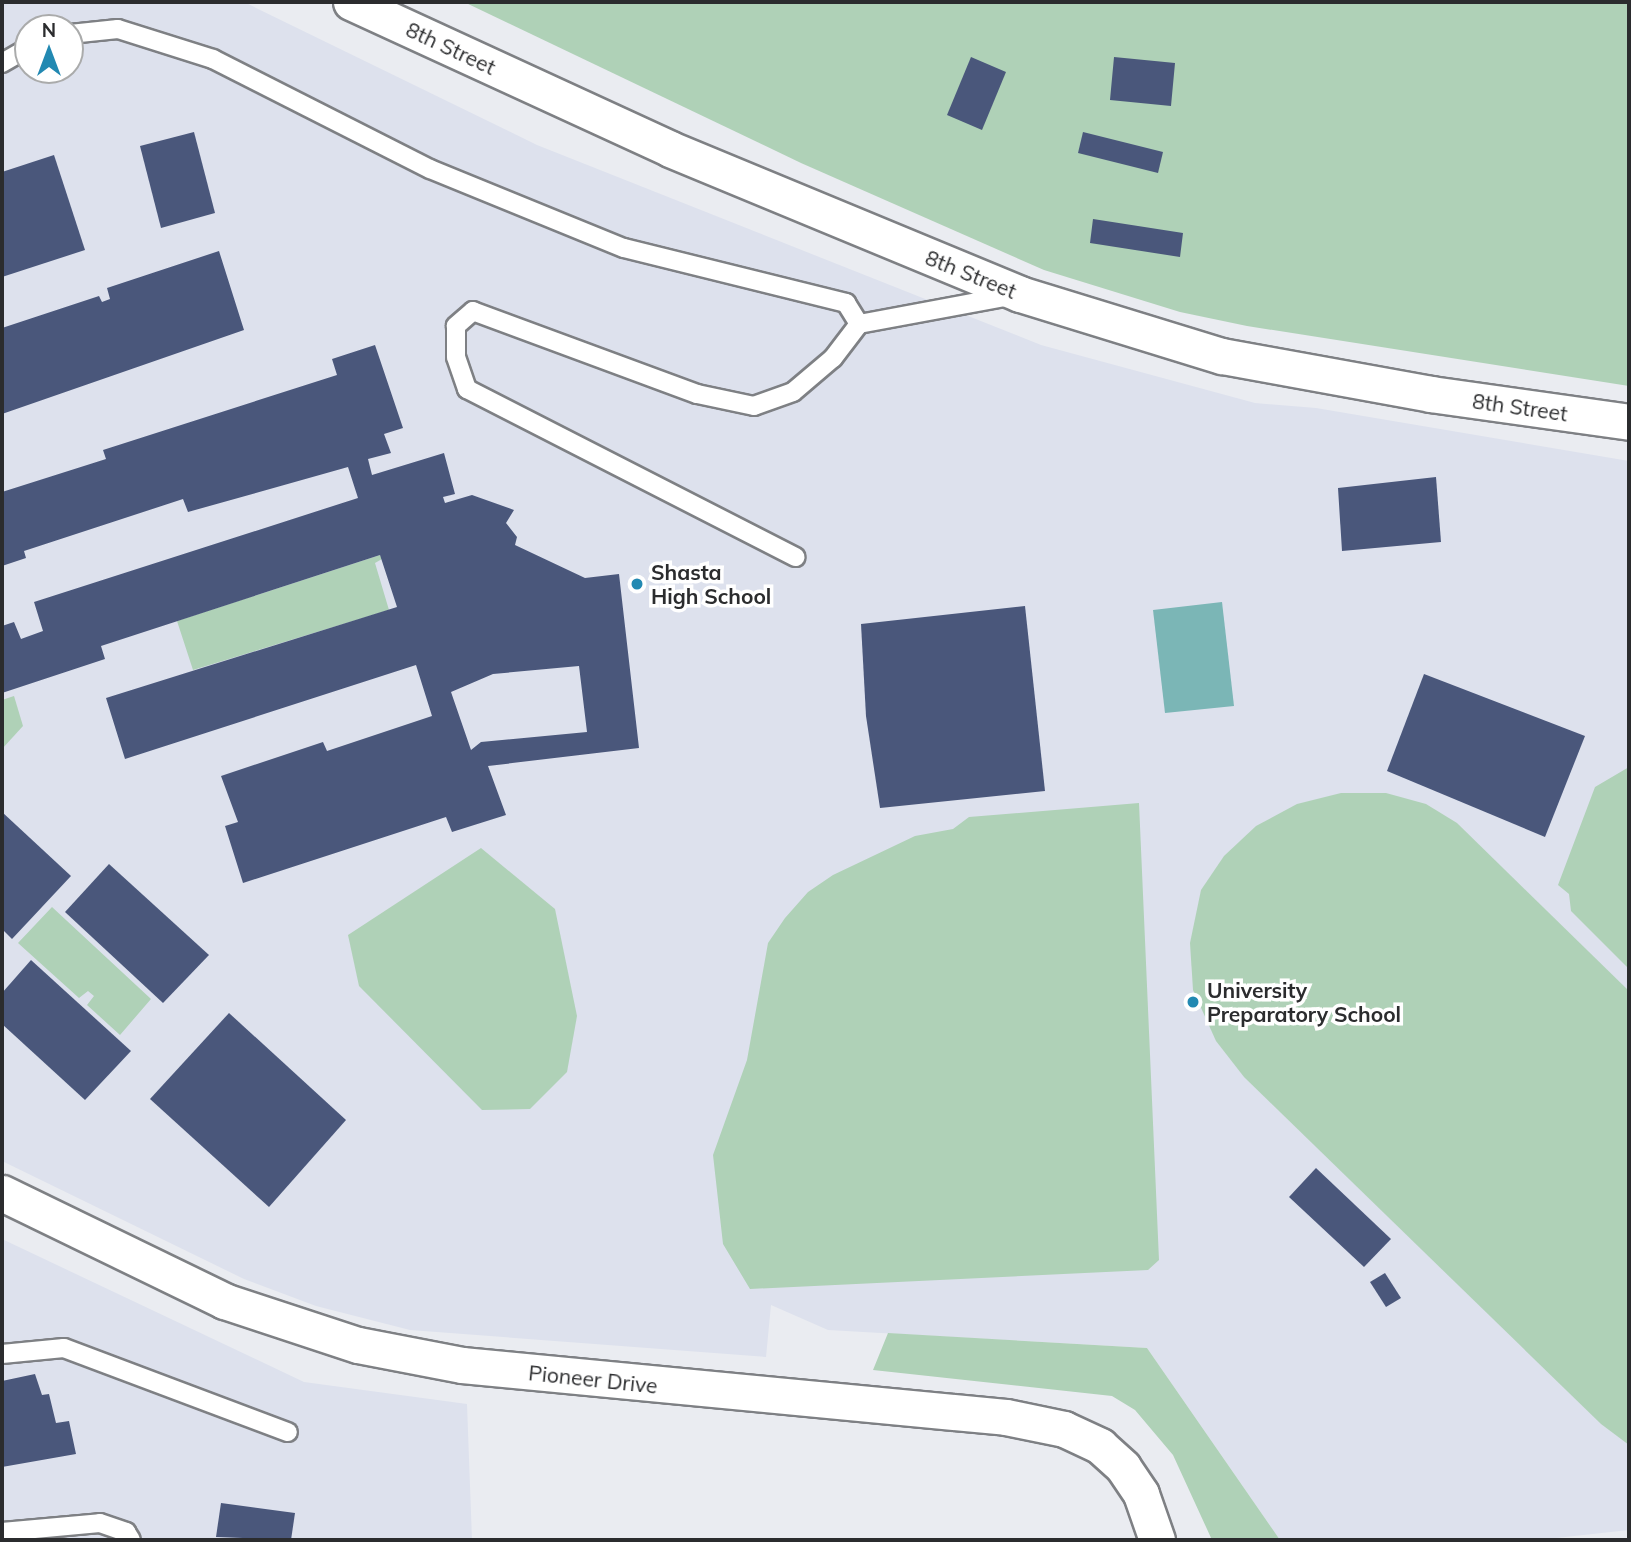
<!DOCTYPE html>
<style>
body{margin:0}
#map{position:relative;width:1631px;height:1542px;overflow:hidden;background:#eaecf1;font-family:Mulish,sans-serif}
div>[style]{position:absolute}
.built>*{inset:0;background:#dde1ed}
.green>*{inset:0;background:#afd1b7}
.water>*{inset:0;background:#7bb6b6}
.building>*{inset:0;background:#4a577b}
.roads{filter:drop-shadow(2px 0 #7e8084) drop-shadow(-2px 0 #7e8084) drop-shadow(0 2px #7e8084) drop-shadow(0 -2px #7e8084)}
.service>*{height:18px;margin:-9px;padding:0 9px;transform-origin:9px;border-radius:9px;background:#fff}
.minor>*{height:35px;margin:-17.5px;padding:0 17.5px;transform-origin:17.5px;border-radius:17.5px;background:#fff}
.dots>*{width:19px;height:19px;translate:-50% -50%;box-sizing:border-box;border:4px solid #fff;border-radius:50%}
span{translate:-50% -50%;white-space:nowrap;text-align:center;line-height:1.15;-webkit-text-stroke:7px #fff;paint-order:stroke}
.street-label{font-size:21px;color:#2b2c2e}
.poi-label{font-size:21px;color:#2b2c2e;font-weight:700}
.left{translate:0 -50%;text-align:left}
.frame{position:absolute;inset:0;border:4px solid #2b2c2e;pointer-events:none}
.north{position:absolute;left:14px;top:14px;width:70px;height:70px;box-sizing:border-box;background:#fff;border:2px solid #aaabab;border-radius:50%;rotate:0deg;font-size:19px;font-weight:700;line-height:28px;text-align:center;color:#2b2c2e}
.north::after{content:'';display:block;margin:auto;width:24px;height:32px;background:#2289b2;clip-path:polygon(50% 0,100% 100%,50% 72%,0 100%)}
</style>
<div id="map">
<div class="built">
<div style="clip-path:polygon(evenodd,2px 2px,244px 2px,537px 145px,1041px 345px,1255px 403px,1316px 408px,1629px 461px,1629px 1530px,1538px 1540px,1280px 1540px,1147px 1348px,828px 1330px,771px 1305px,766px 1357px,410px 1330px,316px 1306px,244px 1279px,2px 1161px,2px 2px,28px 28px,70px 28px,70px 70px,28px 70px,28px 28px)"></div>
<div style="clip-path:polygon(2px 1239px,304px 1382px,467px 1404px,472px 1540px,2px 1540px)"></div>
</div>
<div class="green">
<div style="clip-path:polygon(464px 2px,1629px 2px,1629px 386px,1247px 326px,1180px 312px,1044px 270px,801px 163px)"></div>
<div style="clip-path:polygon(380px 555px,382px 559px,375px 563px,389px 610px,193px 670px,177px 621px)"></div>
<div style="clip-path:polygon(14px 696px,23px 726px,2px 749px,2px 700px)"></div>
<div style="clip-path:polygon(1629px 767px,1629px 969px,1571px 911px,1569px 894px,1558px 885px,1595px 787px)"></div>
<div style="clip-path:polygon(1341px 793px,1386px 793px,1426px 804px,1457px 823px,1629px 991px,1629px 1445px,1601px 1424px,1244px 1077px,1216px 1041px,1193px 990px,1190px 943px,1201px 890px,1224px 856px,1256px 826px,1297px 804px)"></div>
<div style="clip-path:polygon(1139px 803px,1159px 1260px,1148px 1270px,750px 1289px,723px 1244px,713px 1155px,747px 1060px,768px 943px,785px 918px,808px 892px,833px 875px,915px 836px,953px 829px,969px 817px)"></div>
<div style="clip-path:polygon(481px 848px,555px 909px,577px 1016px,567px 1072px,530px 1109px,482px 1110px,359px 986px,348px 935px)"></div>
<div style="clip-path:polygon(52px 907px,151px 999px,120px 1035px,87px 1005px,94px 996px,88px 991px,79px 998px,18px 943px)"></div>
<div style="clip-path:polygon(888px 1333px,1147px 1348px,1280px 1540px,1212px 1540px,1173px 1455px,1135px 1410px,1112px 1396px,873px 1370px)"></div>
</div>
<div class="water">
<div style="clip-path:polygon(1222px 602px,1234px 706px,1165px 713px,1153px 610px)"></div>
</div>
<div class="building">
<div style="clip-path:polygon(971px 57px,1006px 72px,982px 130px,947px 115px)"></div>
<div style="clip-path:polygon(1114px 57px,1175px 63px,1171px 106px,1110px 100px)"></div>
<div style="clip-path:polygon(194px 132px,215px 213px,161px 228px,140px 146px)"></div>
<div style="clip-path:polygon(1083px 132px,1163px 152px,1158px 173px,1078px 153px)"></div>
<div style="clip-path:polygon(54px 155px,85px 250px,2px 277px,2px 172px)"></div>
<div style="clip-path:polygon(1093px 219px,1183px 233px,1180px 257px,1090px 243px)"></div>
<div style="clip-path:polygon(219px 251px,244px 330px,2px 414px,2px 328px,99px 296px,102px 302px,110px 299px,107px 288px)"></div>
<div style="clip-path:polygon(evenodd,375px 345px,403px 428px,384px 434px,391px 453px,368px 459px,372px 475px,444px 453px,455px 494px,443px 497px,445px 503px,472px 495px,514px 510px,506px 523px,517px 537px,515px 545px,585px 578px,619px 574px,639px 748px,488px 766px,506px 815px,452px 832px,446px 817px,243px 883px,225px 826px,238px 822px,221px 776px,323px 742px,327px 751px,432px 716px,416px 665px,125px 759px,106px 698px,397px 607px,380px 555px,101px 646px,105px 659px,2px 693px,2px 626px,14px 622px,21px 639px,43px 631px,34px 602px,358px 498px,348px 467px,188px 512px,183px 499px,24px 551px,26px 558px,2px 566px,2px 492px,106px 459px,103px 450px,337px 375px,332px 359px,375px 345px,579px 666px,587px 732px,481px 742px,471px 750px,451px 692px,493px 674px,579px 666px)"></div>
<div style="clip-path:polygon(1436px 477px,1441px 542px,1342px 551px,1338px 488px)"></div>
<div style="clip-path:polygon(1025px 606px,1045px 791px,880px 808px,866px 716px,861px 624px)"></div>
<div style="clip-path:polygon(1424px 674px,1585px 736px,1545px 837px,1387px 771px)"></div>
<div style="clip-path:polygon(2px 812px,71px 876px,12px 939px,2px 929px)"></div>
<div style="clip-path:polygon(109px 864px,209px 955px,163px 1003px,65px 912px)"></div>
<div style="clip-path:polygon(31px 960px,131px 1051px,85px 1100px,2px 1024px,2px 993px)"></div>
<div style="clip-path:polygon(229px 1013px,346px 1120px,269px 1207px,150px 1099px)"></div>
<div style="clip-path:polygon(1316px 1168px,1391px 1239px,1364px 1267px,1289px 1197px)"></div>
<div style="clip-path:polygon(1385px 1273px,1401px 1298px,1386px 1307px,1370px 1282px)"></div>
<div style="clip-path:polygon(35px 1374px,42px 1395px,49px 1394px,56px 1423px,69px 1421px,76px 1454px,2px 1467px,2px 1381px)"></div>
<div style="clip-path:polygon(221px 1503px,295px 1513px,291px 1540px,216px 1537px)"></div>
</div>
<div class="roads">
<div class="service">
<div style="left:70px;top:34px;width:48px;rotate:-5.9deg"></div>
<div style="left:118px;top:29px;width:100px;rotate:17.5deg"></div>
<div style="left:213px;top:59px;width:243px;rotate:26.9deg"></div>
<div style="left:430px;top:169px;width:209px;rotate:22.2deg"></div>
<div style="left:624px;top:248px;width:229px;rotate:13.9deg"></div>
<div style="left:846px;top:303px;width:25px;rotate:58deg"></div>
<div style="left:859px;top:324px;width:43px;rotate:127.4deg"></div>
<div style="left:833px;top:358px;width:52px;rotate:139.6deg"></div>
<div style="left:793px;top:392px;width:41px;rotate:160.3deg"></div>
<div style="left:754px;top:406px;width:58px;rotate:-168.1deg"></div>
<div style="left:697px;top:394px;width:239px;rotate:-159.7deg"></div>
<div style="left:473px;top:311px;width:23px;rotate:139deg"></div>
<div style="left:456px;top:326px;width:31px;rotate:90deg"></div>
<div style="left:456px;top:357px;width:34px;rotate:71deg"></div>
<div style="left:467px;top:389px;width:369px;rotate:27.1deg"></div>
<div style="left:2px;top:63px;width:30px;rotate:-30deg"></div>
<div style="left:859px;top:324px;width:154px;rotate:-10.5deg"></div>
<div style="left:2px;top:1354px;width:62px;rotate:-5.5deg"></div>
<div style="left:64px;top:1348px;width:239px;rotate:20.6deg"></div>
<div style="left:2px;top:1532px;width:98px;rotate:-5.2deg"></div>
<div style="left:100px;top:1523px;width:28px;rotate:19deg"></div>
<div style="left:126px;top:1532px;width:9px;rotate:58deg"></div>
</div>
<div class="minor">
<div style="left:351px;top:2px;width:351px;rotate:24.7deg"></div>
<div style="left:670px;top:149px;width:379px;rotate:22.5deg"></div>
<div style="left:1020px;top:294px;width:211px;rotate:17.1deg"></div>
<div style="left:1222px;top:356px;width:212px;rotate:10.3deg"></div>
<div style="left:1431px;top:394px;width:200px;rotate:8deg"></div>
<div style="left:2px;top:1193px;width:247px;rotate:25.9deg"></div>
<div style="left:224px;top:1301px;width:141px;rotate:18.2deg"></div>
<div style="left:358px;top:1345px;width:106px;rotate:10.9deg"></div>
<div style="left:462px;top:1365px;width:546px;rotate:5.46deg"></div>
<div style="left:1006px;top:1417px;width:59px;rotate:11.7deg"></div>
<div style="left:1064px;top:1429px;width:40px;rotate:25deg"></div>
<div style="left:1100px;top:1446px;width:31px;rotate:42deg"></div>
<div style="left:1123px;top:1467px;width:32px;rotate:56deg"></div>
<div style="left:1141px;top:1494px;width:49px;rotate:70.8deg"></div>
</div>
</div>
<div class="dots">
<div style="left:637px;top:584px;background:#2289b2"></div>
<div style="left:1193px;top:1002px;background:#2289b2"></div>
</div>
<div class="street-label">
<span style="left:451px;top:48px;rotate:25deg">8th Street</span>
<span style="left:971px;top:274px;rotate:22deg">8th Street</span>
<span style="left:1520px;top:407px;rotate:8deg">8th Street</span>
<span style="left:593px;top:1379px;rotate:6deg">Pioneer Drive</span>
</div>
<div class="poi-label">
<span class="left" style="left:651px;top:584px">Shasta<br>High School</span>
<span class="left" style="left:1207px;top:1002px">University<br>Preparatory School</span>
</div>
<div class="frame"></div>
<div class="north">N</div>
</div>
